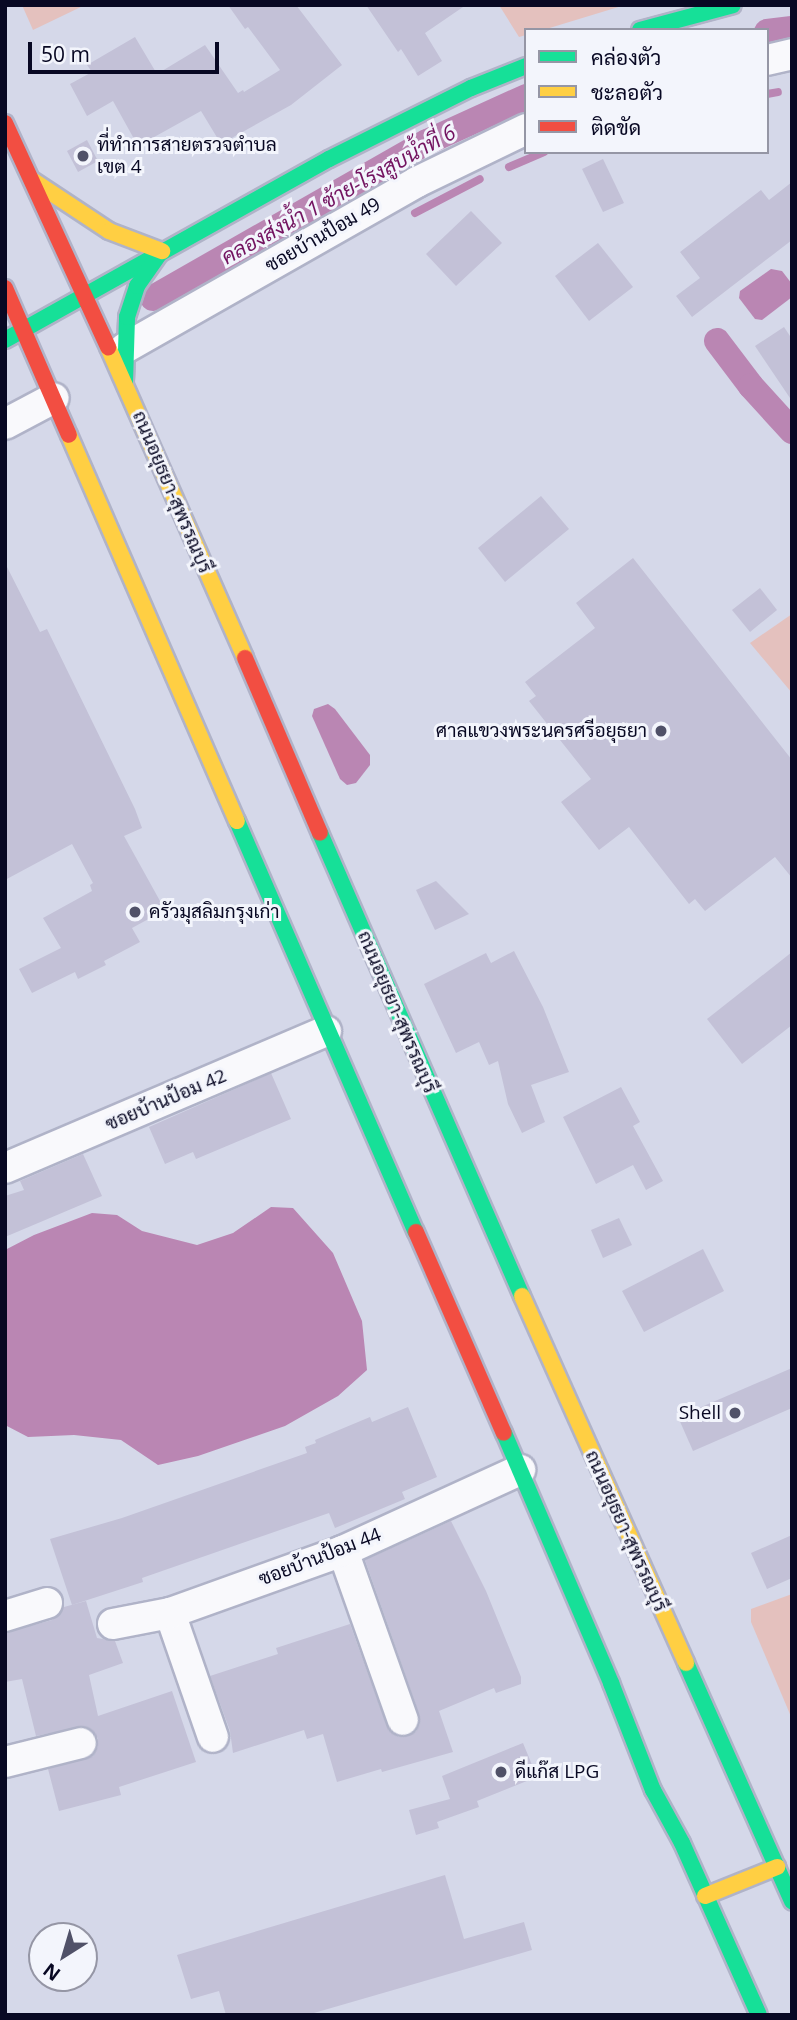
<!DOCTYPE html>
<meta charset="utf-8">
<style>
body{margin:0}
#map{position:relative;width:797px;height:2020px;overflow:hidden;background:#d5d8e9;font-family:"Open Sans",Sarabun,sans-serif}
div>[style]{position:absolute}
.green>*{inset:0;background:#e4c1be}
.water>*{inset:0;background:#ba86b3}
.stream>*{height:8px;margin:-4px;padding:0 4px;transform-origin:4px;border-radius:4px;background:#ba86b3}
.canal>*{height:26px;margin:-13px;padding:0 13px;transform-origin:13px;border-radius:13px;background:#ba86b3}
.building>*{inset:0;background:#c3c1d7}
.roads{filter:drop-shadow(2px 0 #b0b3c8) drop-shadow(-2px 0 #b0b3c8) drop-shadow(0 2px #b0b3c8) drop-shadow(0 -2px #b0b3c8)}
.street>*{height:30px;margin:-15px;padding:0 15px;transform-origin:15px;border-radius:15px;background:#f9f9fc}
.fast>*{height:16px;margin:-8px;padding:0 8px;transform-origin:8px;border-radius:8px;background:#16e098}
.slow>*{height:16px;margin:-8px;padding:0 8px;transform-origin:8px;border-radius:8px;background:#ffcf43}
.jam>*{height:16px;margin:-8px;padding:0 8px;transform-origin:8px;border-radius:8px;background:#f24e42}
.dots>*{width:19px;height:19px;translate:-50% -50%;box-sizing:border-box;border:4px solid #f3f5fc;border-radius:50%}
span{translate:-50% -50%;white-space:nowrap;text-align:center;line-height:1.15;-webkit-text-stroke:6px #f3f5fc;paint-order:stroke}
.poi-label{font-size:19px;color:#080823}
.left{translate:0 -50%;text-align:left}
.right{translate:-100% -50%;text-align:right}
.street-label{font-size:19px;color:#080823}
.water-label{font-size:21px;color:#731360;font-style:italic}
.frame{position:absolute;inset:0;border:7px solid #080823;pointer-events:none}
.legend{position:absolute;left:524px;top:28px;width:245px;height:126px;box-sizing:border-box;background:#f3f5fc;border:2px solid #9596a5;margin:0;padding:9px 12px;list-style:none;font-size:21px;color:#080823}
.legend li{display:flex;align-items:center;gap:14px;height:35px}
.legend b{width:35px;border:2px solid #9596a5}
.north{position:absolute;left:28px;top:1922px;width:70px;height:70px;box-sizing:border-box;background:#f3f5fc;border:2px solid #9596a5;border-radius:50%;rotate:217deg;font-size:19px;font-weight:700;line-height:28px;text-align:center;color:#080823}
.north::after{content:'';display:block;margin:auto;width:24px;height:32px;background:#505168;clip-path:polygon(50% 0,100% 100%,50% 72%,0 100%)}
.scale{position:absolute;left:28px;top:42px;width:191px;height:32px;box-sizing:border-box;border:4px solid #080823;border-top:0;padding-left:9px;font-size:21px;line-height:24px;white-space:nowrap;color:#080823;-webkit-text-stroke:5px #f3f5fc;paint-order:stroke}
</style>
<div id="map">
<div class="green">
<div style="clip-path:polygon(22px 5px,85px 5px,33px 30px)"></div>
<div style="clip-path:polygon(499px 5px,625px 5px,543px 30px,526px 30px,526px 35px,519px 37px)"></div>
<div style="clip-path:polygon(792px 614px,792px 693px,750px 643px)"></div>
<div style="clip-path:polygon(792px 1594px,792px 1719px,751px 1622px,751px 1609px)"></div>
</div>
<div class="water">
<div style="clip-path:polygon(771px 269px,782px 271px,792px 284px,792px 297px,762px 320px,755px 319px,739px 298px,740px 291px)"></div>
<div style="clip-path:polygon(328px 704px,335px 709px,370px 755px,370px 765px,356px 783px,347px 785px,340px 779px,312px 716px,314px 709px)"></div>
<div style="clip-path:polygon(271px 1207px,293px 1208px,333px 1253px,362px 1321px,367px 1370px,338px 1396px,285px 1426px,198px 1456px,158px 1465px,121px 1440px,74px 1435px,28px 1437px,5px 1425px,5px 1250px,34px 1235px,92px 1213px,117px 1215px,142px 1231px,197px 1245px,233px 1233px)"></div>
</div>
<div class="stream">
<div style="left:767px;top:94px;width:11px;rotate:-10deg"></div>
<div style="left:509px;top:167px;width:38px;rotate:-23deg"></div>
<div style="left:415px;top:213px;width:73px;rotate:-27.6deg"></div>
</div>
<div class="canal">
<div style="left:767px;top:32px;width:25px;rotate:-7deg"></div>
<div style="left:153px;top:298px;width:315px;rotate:-29.7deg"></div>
<div style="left:427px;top:142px;width:109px;rotate:-24.4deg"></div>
<div style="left:717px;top:341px;width:56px;rotate:52.9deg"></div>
<div style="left:751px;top:386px;width:61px;rotate:47.7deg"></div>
</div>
<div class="building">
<div style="clip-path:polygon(228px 5px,296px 5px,342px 65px,291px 105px,221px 144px,201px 111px,138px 146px,113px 101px,87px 116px,70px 84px,92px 72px,87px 65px,135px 37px,157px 74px,205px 45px,238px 93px,243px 90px,244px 92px,280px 70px,248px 27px,245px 29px)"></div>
<div style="clip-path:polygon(366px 5px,466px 5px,425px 33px,442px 61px,418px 76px,401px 49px,398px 52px)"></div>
<div style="clip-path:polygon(87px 140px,98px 161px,78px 172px,67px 151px)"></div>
<div style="clip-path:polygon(603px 159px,624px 203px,603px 212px,582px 169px)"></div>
<div style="clip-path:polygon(792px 182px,792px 240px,692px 317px,676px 296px,700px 278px,680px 252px,761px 190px,769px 200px)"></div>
<div style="clip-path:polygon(471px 211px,502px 243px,456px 286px,426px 254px)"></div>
<div style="clip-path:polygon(598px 243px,633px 287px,589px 321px,555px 276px)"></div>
<div style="clip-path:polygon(784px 327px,792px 339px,792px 401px,755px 346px)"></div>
<div style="clip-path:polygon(541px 496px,569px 529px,505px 582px,478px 548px)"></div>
<div style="clip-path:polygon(633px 558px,792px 760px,792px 878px,775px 857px,705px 911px,695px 899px,689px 904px,629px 827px,599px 850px,561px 802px,591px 779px,529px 701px,536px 696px,525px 682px,595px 628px,576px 603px)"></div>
<div style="clip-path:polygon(5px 563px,40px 632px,47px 629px,135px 809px,142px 828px,124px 836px,165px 910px,132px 928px,140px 942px,104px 961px,106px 965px,78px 979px,75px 972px,32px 993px,19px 969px,61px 948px,43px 918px,92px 891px,90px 885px,93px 883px,72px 844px,5px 880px)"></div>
<div style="clip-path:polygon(760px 588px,777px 610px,750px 632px,732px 610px)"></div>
<div style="clip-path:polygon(436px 881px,469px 914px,435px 930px,416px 890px)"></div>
<div style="clip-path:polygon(514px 951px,543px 1007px,569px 1072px,531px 1085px,545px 1122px,522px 1133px,508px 1104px,498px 1061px,489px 1065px,479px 1042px,456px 1053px,424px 984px,486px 953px,491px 963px)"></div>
<div style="clip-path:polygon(792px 952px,792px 1025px,742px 1064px,707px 1019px)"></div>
<div style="clip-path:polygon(271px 1073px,291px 1119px,196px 1159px,193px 1152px,165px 1164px,149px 1127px)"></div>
<div style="clip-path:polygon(621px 1087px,640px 1122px,633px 1126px,663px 1181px,646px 1190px,633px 1165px,596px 1184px,563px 1117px)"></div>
<div style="clip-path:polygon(83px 1154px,102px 1196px,5px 1237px,5px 1196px,24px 1190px,20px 1181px)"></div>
<div style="clip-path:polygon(619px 1218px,632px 1245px,603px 1258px,591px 1230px)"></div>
<div style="clip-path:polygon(703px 1249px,724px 1291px,644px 1332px,622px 1291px)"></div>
<div style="clip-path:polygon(792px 1368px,792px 1408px,693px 1451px,678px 1417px)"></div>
<div style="clip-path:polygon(408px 1407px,437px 1477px,402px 1492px,405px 1499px,335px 1528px,329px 1513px,142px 1578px,143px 1582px,72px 1605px,50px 1539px,122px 1518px,307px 1453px,305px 1447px,316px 1443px,315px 1440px,370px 1417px,372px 1422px)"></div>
<div style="clip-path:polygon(451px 1521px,486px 1591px,521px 1677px,521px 1684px,496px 1693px,494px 1688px,439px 1711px,453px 1752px,382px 1772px,381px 1769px,337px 1782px,323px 1734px,307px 1739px,304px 1730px,233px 1753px,230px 1731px,210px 1676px,278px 1654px,276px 1648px,350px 1624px,387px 1726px,399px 1737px,416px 1732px,420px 1724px,419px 1714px,365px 1560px)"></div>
<div style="clip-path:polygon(792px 1535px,792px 1578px,767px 1589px,751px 1553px)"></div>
<div style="clip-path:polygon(86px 1601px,97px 1638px,115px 1641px,123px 1663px,89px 1675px,98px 1716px,172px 1691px,196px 1762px,119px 1787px,121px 1795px,59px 1811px,48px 1769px,93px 1756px,98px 1747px,98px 1738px,85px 1726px,36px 1736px,22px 1679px,5px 1682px,5px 1633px,52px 1620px,64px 1607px)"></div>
<div style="clip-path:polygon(523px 1743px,537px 1777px,477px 1801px,479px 1807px,437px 1822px,439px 1828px,416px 1835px,409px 1810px,450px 1799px,442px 1776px)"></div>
<div style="clip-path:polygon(445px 1875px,464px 1939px,524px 1922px,532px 1950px,307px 2015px,226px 2015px,219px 1991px,191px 1999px,177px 1955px)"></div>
</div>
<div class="roads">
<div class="street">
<div style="left:767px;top:60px;width:26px;rotate:-13deg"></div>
<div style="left:125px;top:348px;width:336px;rotate:-29.6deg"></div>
<div style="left:417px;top:182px;width:121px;rotate:-25.9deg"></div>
<div style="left:5px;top:424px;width:55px;rotate:-28deg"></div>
<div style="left:5px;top:1168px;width:349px;rotate:-23.1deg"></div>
<div style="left:343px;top:1551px;width:179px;rotate:70.5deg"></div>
<div style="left:170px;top:1613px;width:131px;rotate:70.9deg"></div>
<div style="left:5px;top:1616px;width:44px;rotate:-17.2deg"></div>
<div style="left:113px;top:1624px;width:58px;rotate:-10.9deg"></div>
<div style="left:170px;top:1613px;width:184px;rotate:-19.7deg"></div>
<div style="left:343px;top:1551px;width:195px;rotate:-24.6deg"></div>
<div style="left:5px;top:1762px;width:78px;rotate:-14deg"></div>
</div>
<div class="fast">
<div style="left:640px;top:30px;width:96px;rotate:-15deg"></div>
<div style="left:5px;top:340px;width:371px;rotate:-29.2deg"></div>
<div style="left:329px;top:159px;width:159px;rotate:-26.6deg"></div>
<div style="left:471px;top:88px;width:59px;rotate:-21.8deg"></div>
<div style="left:125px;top:382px;width:65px;rotate:-88.2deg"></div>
<div style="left:127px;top:317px;width:33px;rotate:-72deg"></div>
<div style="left:137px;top:286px;width:38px;rotate:-55deg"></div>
<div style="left:237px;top:821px;width:448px;rotate:66.5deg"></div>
<div style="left:320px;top:833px;width:505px;rotate:66.43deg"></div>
<div style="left:504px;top:1433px;width:272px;rotate:66.8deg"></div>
<div style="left:611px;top:1683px;width:115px;rotate:68.6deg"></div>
<div style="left:653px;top:1790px;width:60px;rotate:61.3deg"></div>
<div style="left:682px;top:1843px;width:188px;rotate:65.9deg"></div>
<div style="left:686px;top:1663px;width:261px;rotate:66deg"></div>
</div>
<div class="slow">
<div style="left:32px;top:180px;width:92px;rotate:33.5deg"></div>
<div style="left:109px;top:231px;width:57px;rotate:20.7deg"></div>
<div style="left:108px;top:347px;width:340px;rotate:66.2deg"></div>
<div style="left:69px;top:435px;width:421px;rotate:66.5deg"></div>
<div style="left:522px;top:1296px;width:402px;rotate:65.9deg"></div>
<div style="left:705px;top:1896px;width:78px;rotate:-21.9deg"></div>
</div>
<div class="jam">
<div style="left:5px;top:123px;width:247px;rotate:65.3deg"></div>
<div style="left:5px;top:288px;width:160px;rotate:66.5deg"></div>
<div style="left:245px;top:658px;width:190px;rotate:66.8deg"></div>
<div style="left:416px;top:1232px;width:219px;rotate:66.4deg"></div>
</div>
</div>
<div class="dots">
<div style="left:83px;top:156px;background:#505168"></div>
<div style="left:661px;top:731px;background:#505168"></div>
<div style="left:135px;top:912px;background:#505168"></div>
<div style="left:735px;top:1413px;background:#505168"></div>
<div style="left:501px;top:1772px;background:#505168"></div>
</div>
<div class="poi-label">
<span class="left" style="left:97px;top:156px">ที่ทำการสายตรวจตำบล<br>เขต 4</span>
<span class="right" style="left:647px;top:731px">ศาลแขวงพระนครศรีอยุธยา</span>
<span class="left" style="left:149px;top:912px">ครัวมุสลิมกรุงเก่า</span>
<span class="right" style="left:721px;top:1413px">Shell</span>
<span class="left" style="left:515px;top:1772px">ดีแก๊ส LPG</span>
</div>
<div class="street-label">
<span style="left:323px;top:235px;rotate:-30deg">ซอยบ้านป้อม 49</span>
<span style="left:172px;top:492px;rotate:67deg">ถนนอยุธยา-สุพรรณบุรี</span>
<span style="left:397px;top:1012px;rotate:67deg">ถนนอยุธยา-สุพรรณบุรี</span>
<span style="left:166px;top:1100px;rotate:-23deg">ซอยบ้านป้อม 42</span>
<span style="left:626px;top:1531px;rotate:66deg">ถนนอยุธยา-สุพรรณบุรี</span>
<span style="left:320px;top:1557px;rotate:-21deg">ซอยบ้านป้อม 44</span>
</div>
<div class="water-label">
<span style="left:338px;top:194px;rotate:-29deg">คลองส่งน้ำ 1 ซ้าย-โรงสูบน้ำที่ 6</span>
</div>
<div class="frame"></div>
<ul class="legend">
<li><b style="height:9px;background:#16e098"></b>คล่องตัว</li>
<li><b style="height:9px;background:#ffcf43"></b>ชะลอตัว</li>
<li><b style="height:9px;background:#f24e42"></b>ติดขัด</li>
</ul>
<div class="north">N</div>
<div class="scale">50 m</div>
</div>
